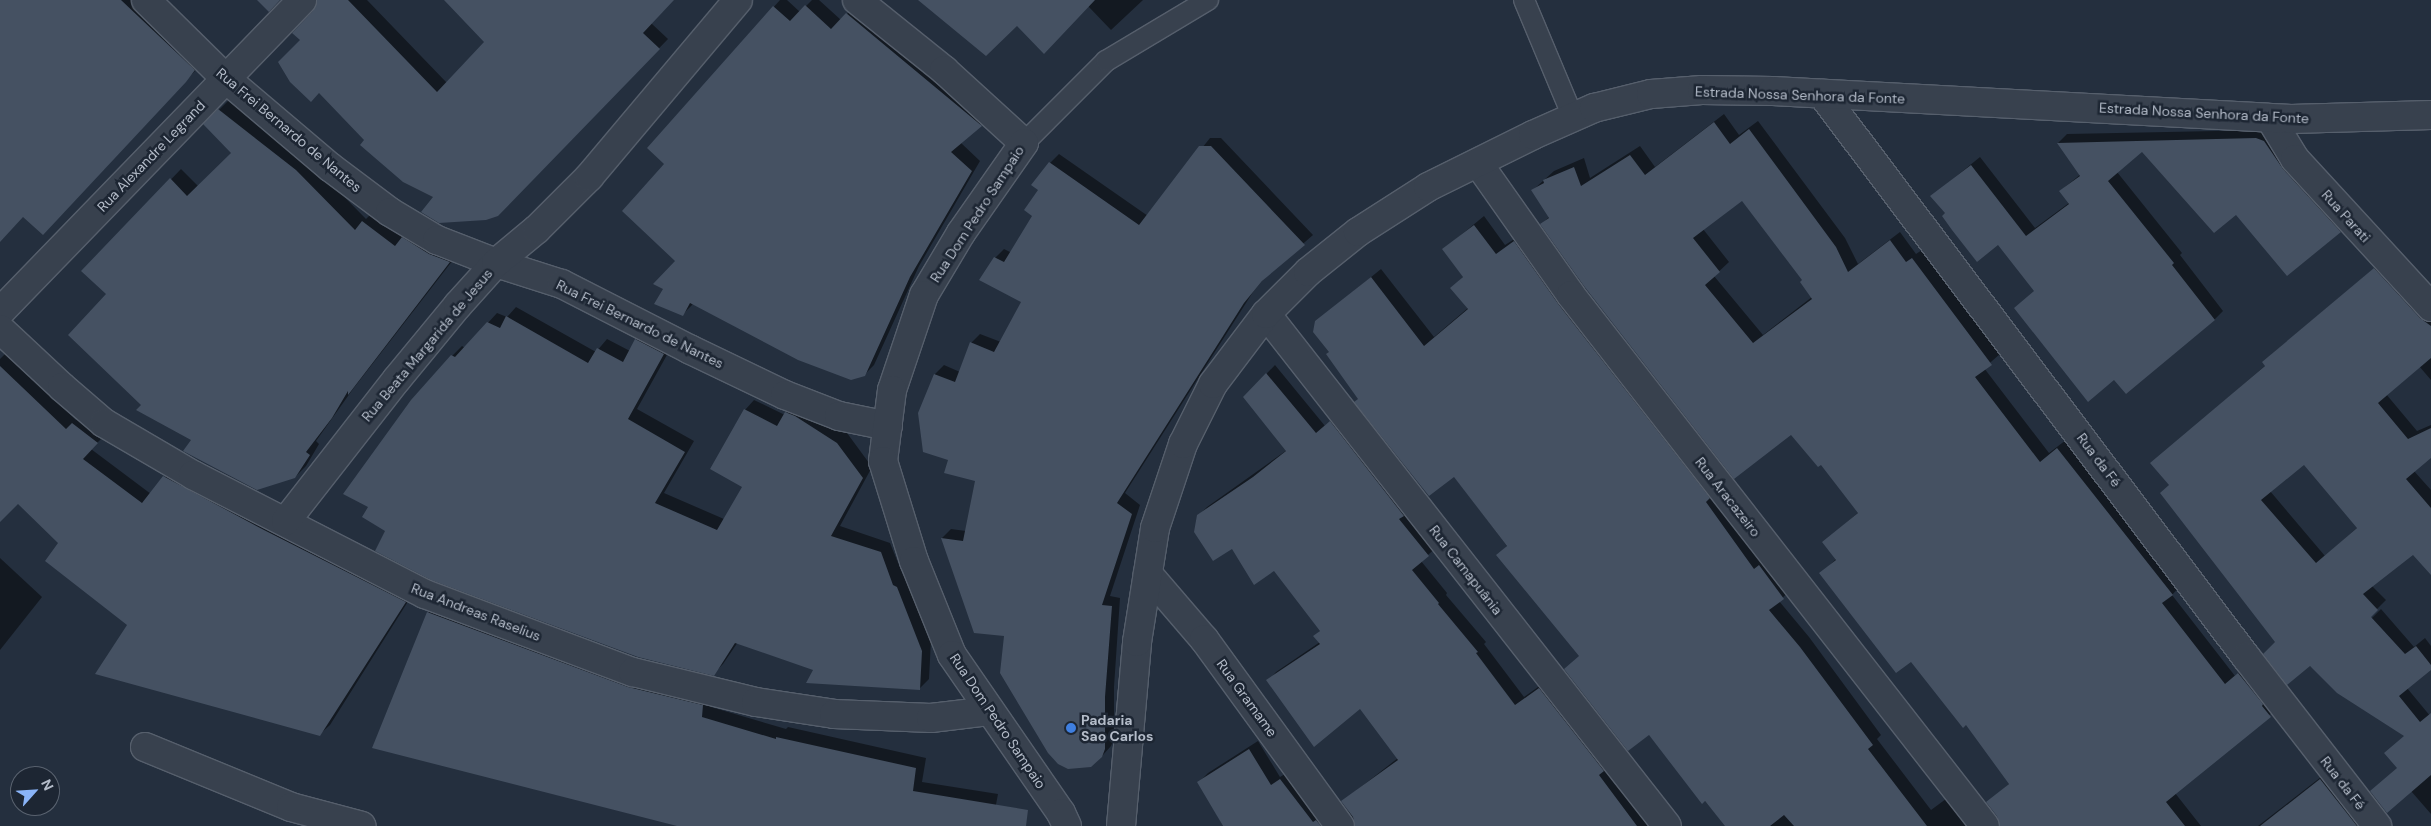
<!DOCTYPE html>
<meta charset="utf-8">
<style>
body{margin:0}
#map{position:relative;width:2431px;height:826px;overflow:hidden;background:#242f3e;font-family:"DM Sans",sans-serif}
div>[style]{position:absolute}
.shadow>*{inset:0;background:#0007}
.building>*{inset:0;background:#455162}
.roads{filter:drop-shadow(1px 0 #565f6c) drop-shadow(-1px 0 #565f6c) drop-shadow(0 1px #565f6c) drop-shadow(0 -1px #565f6c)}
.lane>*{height:20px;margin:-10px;padding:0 10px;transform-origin:10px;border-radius:10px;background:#38414e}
.street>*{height:28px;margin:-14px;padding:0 14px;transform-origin:14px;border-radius:14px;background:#38414e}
.dots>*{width:14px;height:14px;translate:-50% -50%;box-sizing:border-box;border:2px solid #1d2633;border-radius:50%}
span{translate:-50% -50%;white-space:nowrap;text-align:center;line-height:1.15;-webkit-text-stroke:5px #1d2633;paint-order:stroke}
.street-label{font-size:14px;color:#b4bcc9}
.poi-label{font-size:14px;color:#b4bcc9;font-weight:700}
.left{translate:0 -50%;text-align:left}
.north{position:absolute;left:10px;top:766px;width:50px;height:50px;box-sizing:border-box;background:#1d2633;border:1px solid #59626f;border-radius:50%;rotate:64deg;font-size:14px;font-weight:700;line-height:20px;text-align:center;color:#b4bcc9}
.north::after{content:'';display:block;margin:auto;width:18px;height:22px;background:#8ab4f8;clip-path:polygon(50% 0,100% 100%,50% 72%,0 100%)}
</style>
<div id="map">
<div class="shadow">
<div style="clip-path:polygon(0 0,140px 0,203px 60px,195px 71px,52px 223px,23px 216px,0 241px)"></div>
<div style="clip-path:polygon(324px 0,367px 0,447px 83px,486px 42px,446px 0,673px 0,651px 23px,668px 39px,498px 215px,435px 197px,366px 140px)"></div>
<div style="clip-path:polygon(780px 0,787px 0,800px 12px,812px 0,819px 0,841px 20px,857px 4px,990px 116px,960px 142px,980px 161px,919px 266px,874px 365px,864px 375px,693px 304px,683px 314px,664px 288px,677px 261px,665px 164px,649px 148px)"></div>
<div style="clip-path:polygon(920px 0,1143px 0,1111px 30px,1088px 6px,1017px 24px)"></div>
<div style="clip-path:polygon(229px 100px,307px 159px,366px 219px,374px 211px,460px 251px,353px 389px,316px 441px,319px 444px,306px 466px,295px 477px,193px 440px,143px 405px,108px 294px,83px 271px,181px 169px,198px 186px,233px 153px,205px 124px)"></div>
<div style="clip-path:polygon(evenodd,1724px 114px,1739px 135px,1758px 121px,1845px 238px,1858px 264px,1900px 232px,1916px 254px,1922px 250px,2000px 354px,1984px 368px,2049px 453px,2066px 440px,2181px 585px,2172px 595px,2235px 676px,2248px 665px,2279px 707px,2175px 793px,2201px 826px,2015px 826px,1993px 798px,2010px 783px,1967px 724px,1912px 660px,1821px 574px,1837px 558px,1824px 542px,1859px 512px,1821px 463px,1791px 433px,1542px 224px,1550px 216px,1533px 190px,1554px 171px,1584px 158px,1590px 178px,1640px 146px,1655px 167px,1724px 114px,1742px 200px,1803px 280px,1812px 297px,1763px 335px,1714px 276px,1729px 262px,1703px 229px,1742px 200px)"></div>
<div style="clip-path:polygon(2266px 130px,2349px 223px,2340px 232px,2236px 213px,2143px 150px,2117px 172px,2182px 253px,2180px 255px,2223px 311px,2214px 320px,1998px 243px,1947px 213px,1932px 196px,1980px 157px,2035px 228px,2069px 203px,2060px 191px,2081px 174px,2058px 143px,2067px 134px)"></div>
<div style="clip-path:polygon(1210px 138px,1221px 138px,1313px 235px,1266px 276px,1253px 292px,1125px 493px,1140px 505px,1110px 596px,1120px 598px,1114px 687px,1114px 739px,1111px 746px,1102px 756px,1005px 635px,975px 632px,942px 538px,951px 529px,966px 531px,977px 480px,949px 460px,919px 413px,935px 374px,944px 365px,960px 372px,971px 343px,980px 334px,1001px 342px,1022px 301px,995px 258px,1004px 249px,1012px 253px,1034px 215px,1040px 190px,1050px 163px,1059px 154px,1148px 216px)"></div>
<div style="clip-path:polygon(1484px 216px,1505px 245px,1524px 233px,1793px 588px,1779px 601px,1809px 637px,1881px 735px,1877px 739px,1931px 810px,1950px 796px,1973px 826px,1726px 826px,1498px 555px,1507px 546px,1454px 476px,1359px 399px,1330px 352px,1316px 322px,1381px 269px,1434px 337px,1468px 308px,1452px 288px,1464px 276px,1444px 249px)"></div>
<div style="clip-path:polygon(evenodd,2383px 261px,2431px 311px,2431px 380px,2419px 366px,2386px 394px,2417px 431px,2431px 425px,2431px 457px,2414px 471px,2431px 490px,2431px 573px,2414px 553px,2372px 586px,2386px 600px,2366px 620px,2368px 622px,2381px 609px,2414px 647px,2425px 638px,2431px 646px,2431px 668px,2407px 688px,2431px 717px,2431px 814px,2411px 791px,2398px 768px,2405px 735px,2277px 642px,2170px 484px,2152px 463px,2266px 365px,2272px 354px,2383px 261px,2304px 463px,2358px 527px,2325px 556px,2270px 491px,2304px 463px)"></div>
<div style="clip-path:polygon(516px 307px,596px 352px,607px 339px,630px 351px,636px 340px,646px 330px,673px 344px,637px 409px,694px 441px,664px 493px,724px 519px,744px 486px,745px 410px,754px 400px,785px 415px,796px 403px,847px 433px,872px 467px,840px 526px,890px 543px,903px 575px,907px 577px,931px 640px,929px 679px,919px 689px,815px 670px,738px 642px,723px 664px,713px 674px,386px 530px,452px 356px,462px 346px,465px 348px,497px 313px,507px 317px)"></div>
<div style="clip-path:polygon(14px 345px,23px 370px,76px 420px,82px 415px,107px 433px,91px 449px,151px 494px,174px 467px,414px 592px,330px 725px,320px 734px,129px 625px,59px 543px,18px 502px,0 520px,0 359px)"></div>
<div style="clip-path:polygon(1275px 365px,1325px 426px,1340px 414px,1437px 547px,1421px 561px,1447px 593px,1446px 595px,1486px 642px,1484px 644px,1524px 697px,1548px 680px,1651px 826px,1357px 826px,1343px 801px,1398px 758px,1360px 707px,1268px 681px,1276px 672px,1320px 642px,1315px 636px,1321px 630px,1275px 569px,1232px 547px,1198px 516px,1207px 507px,1287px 450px,1244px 397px)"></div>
<div style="clip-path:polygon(0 558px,42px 597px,0 650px)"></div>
<div style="clip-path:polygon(439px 602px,713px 695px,711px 707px,786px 729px,788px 727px,926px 758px,922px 782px,998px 794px,992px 826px,684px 826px,373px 747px,429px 612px)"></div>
<div style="clip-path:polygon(1258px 741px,1280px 777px,1290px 771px,1338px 826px,1223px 826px,1199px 782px,1208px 773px)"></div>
<div style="clip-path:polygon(2330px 770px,2370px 826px,2258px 826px)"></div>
</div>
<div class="building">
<div style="clip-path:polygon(0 0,121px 0,195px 70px,186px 82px,43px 235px,23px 217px,0 242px)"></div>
<div style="clip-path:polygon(257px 0,280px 0,269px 12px)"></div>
<div style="clip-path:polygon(317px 0,348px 0,437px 92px,484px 42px,444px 0,674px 0,643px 33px,660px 49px,498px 216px,486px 220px,439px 223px,421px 212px,433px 197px,403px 182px,360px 145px,364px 140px,319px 93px,311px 102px,290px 82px,278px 62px,300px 40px,292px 33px,313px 11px)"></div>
<div style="clip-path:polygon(918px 0,1095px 0,1044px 54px,1017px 26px,986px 56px)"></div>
<div style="clip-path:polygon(805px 5px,831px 29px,846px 13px,982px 126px,951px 152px,972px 171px,910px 277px,865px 376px,851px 380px,798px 360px,690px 303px,683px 316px,654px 304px,663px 289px,653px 284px,675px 261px,622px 211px,664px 164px,647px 148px,773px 6px,790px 21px)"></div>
<div style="clip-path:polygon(218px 109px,296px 170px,355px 230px,362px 221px,395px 246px,402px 237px,429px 254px,450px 262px,348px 395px,348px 391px,332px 418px,306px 452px,310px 455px,295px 478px,257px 490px,183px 451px,191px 440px,136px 410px,141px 405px,68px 335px,106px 294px,81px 271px,170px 178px,187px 196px,231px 153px,203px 124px)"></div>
<div style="clip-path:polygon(evenodd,1714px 122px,1730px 144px,1749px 129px,1836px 247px,1848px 272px,1890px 240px,1906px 262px,1912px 258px,1992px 365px,1975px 377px,2040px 462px,2057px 448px,2173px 595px,2162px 603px,2225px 684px,2238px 673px,2263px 704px,2262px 706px,2271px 717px,2166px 802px,2185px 826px,2000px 826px,1997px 816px,1986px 802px,2009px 784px,1966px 725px,1963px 728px,1911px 662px,1896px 673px,1819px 573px,1836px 560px,1822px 542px,1858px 513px,1821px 465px,1818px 467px,1791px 435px,1734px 479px,1584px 286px,1540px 224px,1549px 218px,1531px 190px,1544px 183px,1543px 180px,1574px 167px,1581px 186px,1630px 155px,1645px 175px,1714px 122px,1742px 201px,1802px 280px,1800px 282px,1812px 299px,1753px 343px,1705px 285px,1720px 272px,1693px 238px,1742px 201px)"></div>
<div style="clip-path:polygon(2256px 138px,2264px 141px,2283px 169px,2341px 232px,2287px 276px,2236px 215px,2214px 233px,2142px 152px,2108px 181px,2174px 263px,2172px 265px,2215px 320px,2126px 394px,2114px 380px,2088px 402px,2014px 308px,2034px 291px,1998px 245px,1977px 262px,1952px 230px,1942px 216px,1945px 213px,1930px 196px,1971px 165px,2026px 236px,2069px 204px,2059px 191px,2080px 176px,2057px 143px)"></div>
<div style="clip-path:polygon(1199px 146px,1211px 146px,1305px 245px,1262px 281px,1244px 303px,1117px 503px,1132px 514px,1102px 605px,1112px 606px,1105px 697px,1105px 749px,1102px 757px,1091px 767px,1068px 769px,1058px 764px,1048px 753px,1000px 673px,1004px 636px,974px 633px,941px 538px,963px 541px,975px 481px,944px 473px,948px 460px,923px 452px,918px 413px,934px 374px,955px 382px,970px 342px,994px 352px,1021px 302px,979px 280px,994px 257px,1004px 262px,1032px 216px,1024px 210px,1038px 190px,1031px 185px,1049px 162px,1139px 225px)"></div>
<div style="clip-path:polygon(1474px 225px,1496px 254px,1514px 241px,1559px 305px,1710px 498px,1706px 502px,1754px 569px,1759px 565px,1784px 599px,1769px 610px,1800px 647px,1873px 745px,1868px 749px,1927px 826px,1794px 826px,1784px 815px,1770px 826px,1725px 826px,1705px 801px,1702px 804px,1649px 735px,1628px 751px,1564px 669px,1579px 656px,1496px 555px,1507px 546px,1454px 477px,1429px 496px,1354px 402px,1358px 399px,1326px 354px,1329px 352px,1313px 332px,1315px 321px,1371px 277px,1424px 346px,1468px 309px,1450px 288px,1463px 277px,1442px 249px)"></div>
<div style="clip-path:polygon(evenodd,2374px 268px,2420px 318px,2431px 326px,2431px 358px,2378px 403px,2408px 439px,2431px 428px,2431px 458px,2406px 479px,2431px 508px,2431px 575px,2413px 555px,2363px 594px,2378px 610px,2371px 617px,2405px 654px,2416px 646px,2431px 665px,2431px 670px,2399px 696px,2420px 722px,2431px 713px,2431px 775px,2387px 813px,2370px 791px,2397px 768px,2384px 753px,2404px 736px,2337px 693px,2310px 666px,2287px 685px,2263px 654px,2275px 642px,2160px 493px,2169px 485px,2150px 463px,2265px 366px,2262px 362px,2374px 268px,2304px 465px,2357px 528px,2316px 563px,2261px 500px,2304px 465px)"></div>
<div style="clip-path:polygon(506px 316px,588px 363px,597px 348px,623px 362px,635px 339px,664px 354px,628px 419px,685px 452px,655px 503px,717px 530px,742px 487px,710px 469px,744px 409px,777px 426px,785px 412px,795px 416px,837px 443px,863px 478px,831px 536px,881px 552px,893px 585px,897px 587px,922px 651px,920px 690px,806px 683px,813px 670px,735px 643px,714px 676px,638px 657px,431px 580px,375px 551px,385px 531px,362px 517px,368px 507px,343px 494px,411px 400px,451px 355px,455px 357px,487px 322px,500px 328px)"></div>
<div style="clip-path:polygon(0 366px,66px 429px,72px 423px,98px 443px,83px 459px,142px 503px,163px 476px,264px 530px,406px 602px,320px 736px,95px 674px,127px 625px,45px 561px,58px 543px,18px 504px,0 522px)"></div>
<div style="clip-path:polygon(1266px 373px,1316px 433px,1330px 421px,1404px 516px,1399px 519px,1429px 556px,1412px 570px,1439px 603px,1438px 604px,1478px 652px,1476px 653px,1515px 705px,1539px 688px,1604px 771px,1599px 775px,1637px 826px,1355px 826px,1353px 817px,1341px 801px,1398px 760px,1360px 709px,1314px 747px,1266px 680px,1320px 644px,1313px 636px,1320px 631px,1274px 571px,1254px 585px,1232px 549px,1213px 561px,1194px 532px,1197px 515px,1253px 477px,1286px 451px,1243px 397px)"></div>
<div style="clip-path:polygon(427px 612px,628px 687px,703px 705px,702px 717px,776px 739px,776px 737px,916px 768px,913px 791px,1028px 810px,1026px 826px,677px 826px,372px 748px)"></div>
<div style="clip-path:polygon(1249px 749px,1271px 785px,1280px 779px,1313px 822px,1316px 820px,1321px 826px,1223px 826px,1197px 782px)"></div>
<div style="clip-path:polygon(2320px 779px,2357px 826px,2260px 826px)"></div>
</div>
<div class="roads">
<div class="lane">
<div style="left:1524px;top:0;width:127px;rotate:67.3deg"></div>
<div style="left:1024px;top:143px;width:116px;rotate:-45deg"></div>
<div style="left:1106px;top:61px;width:119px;rotate:-30.9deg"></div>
</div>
<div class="street">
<div style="left:146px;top:0;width:111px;rotate:44.6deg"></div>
<div style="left:225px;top:78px;width:138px;rotate:40.3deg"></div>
<div style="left:330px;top:167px;width:75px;rotate:36.9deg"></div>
<div style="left:390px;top:212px;width:55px;rotate:30.8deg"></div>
<div style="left:437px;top:240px;width:63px;rotate:21.3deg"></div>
<div style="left:496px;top:263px;width:69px;rotate:17.7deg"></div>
<div style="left:562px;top:284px;width:143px;rotate:27.1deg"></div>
<div style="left:689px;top:349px;width:106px;rotate:25.6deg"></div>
<div style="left:785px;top:395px;width:58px;rotate:21.3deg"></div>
<div style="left:839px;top:416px;width:50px;rotate:11.5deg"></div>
<div style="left:857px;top:0;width:112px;rotate:38.8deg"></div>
<div style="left:944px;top:70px;width:108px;rotate:42.4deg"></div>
<div style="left:1024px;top:143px;width:110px;rotate:125deg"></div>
<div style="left:961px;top:233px;width:72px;rotate:120.8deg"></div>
<div style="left:924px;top:295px;width:100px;rotate:108.6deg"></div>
<div style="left:892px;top:390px;width:72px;rotate:97.2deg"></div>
<div style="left:883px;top:461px;width:105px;rotate:72.8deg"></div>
<div style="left:914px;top:561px;width:101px;rotate:68deg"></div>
<div style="left:952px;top:655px;width:192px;rotate:55.4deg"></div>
<div style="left:1061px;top:813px;width:14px;rotate:65deg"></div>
<div style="left:1822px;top:94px;width:705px;rotate:53.02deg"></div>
<div style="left:2246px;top:657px;width:214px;rotate:52.2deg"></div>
<div style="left:2270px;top:118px;width:48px;rotate:58.6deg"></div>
<div style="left:2295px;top:159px;width:201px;rotate:47.4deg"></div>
<div style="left:1478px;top:163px;width:161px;rotate:54.8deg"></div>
<div style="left:1571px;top:295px;width:673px;rotate:52.06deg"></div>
<div style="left:0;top:312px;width:434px;rotate:-45.9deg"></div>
<div style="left:1266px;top:314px;width:650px;rotate:51.93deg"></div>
<div style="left:0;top:329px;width:85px;rotate:43.1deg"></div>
<div style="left:62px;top:387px;width:55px;rotate:40.6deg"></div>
<div style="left:104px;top:423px;width:103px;rotate:30.3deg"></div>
<div style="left:193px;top:475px;width:261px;rotate:27.2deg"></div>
<div style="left:425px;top:594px;width:222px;rotate:20.6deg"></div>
<div style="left:633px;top:672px;width:127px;rotate:13.7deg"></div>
<div style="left:756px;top:702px;width:79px;rotate:8.7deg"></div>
<div style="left:834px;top:714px;width:97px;rotate:2.4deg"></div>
<div style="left:931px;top:718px;width:58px;rotate:-6.9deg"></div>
<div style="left:286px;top:521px;width:180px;rotate:-52deg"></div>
<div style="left:397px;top:379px;width:96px;rotate:-50.5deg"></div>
<div style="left:458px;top:305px;width:57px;rotate:-47.9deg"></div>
<div style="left:496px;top:263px;width:53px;rotate:-39.7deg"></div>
<div style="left:537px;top:229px;width:74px;rotate:-45deg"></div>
<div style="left:589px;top:177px;width:231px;rotate:-49.9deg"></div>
<div style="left:1148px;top:574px;width:86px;rotate:49.3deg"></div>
<div style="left:1204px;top:639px;width:231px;rotate:54deg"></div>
<div style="left:145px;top:747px;width:158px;rotate:22.3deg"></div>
<div style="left:291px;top:807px;width:73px;rotate:15deg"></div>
<div style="left:1121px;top:826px;width:185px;rotate:-85deg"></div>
<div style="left:1137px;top:642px;width:115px;rotate:-81deg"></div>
<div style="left:1155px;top:528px;width:89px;rotate:-71.6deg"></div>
<div style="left:1183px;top:444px;width:67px;rotate:-63.4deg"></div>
<div style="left:1213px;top:384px;width:88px;rotate:-52.9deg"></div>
<div style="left:1266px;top:314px;width:59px;rotate:-45deg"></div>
<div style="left:1308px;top:272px;width:64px;rotate:-38.7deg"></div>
<div style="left:1358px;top:232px;width:83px;rotate:-32.7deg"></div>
<div style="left:1428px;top:187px;width:117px;rotate:-26.3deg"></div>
<div style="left:1533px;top:135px;width:67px;rotate:-23.9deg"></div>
<div style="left:1594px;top:108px;width:59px;rotate:-13.8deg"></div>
<div style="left:1651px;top:94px;width:51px;rotate:-4.5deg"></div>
<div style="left:1702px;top:90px;width:71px;rotate:0.8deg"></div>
<div style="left:1773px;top:91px;width:519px;rotate:3.09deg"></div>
<div style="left:2291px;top:119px;width:140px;rotate:-1.6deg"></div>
</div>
</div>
<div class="dots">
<div style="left:1071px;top:728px;background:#3f7fe0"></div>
</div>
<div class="street-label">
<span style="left:1800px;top:95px;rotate:2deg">Estrada Nossa Senhora da Fonte</span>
<span style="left:2204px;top:113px;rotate:3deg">Estrada Nossa Senhora da Fonte</span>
<span style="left:289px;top:130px;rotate:40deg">Rua Frei Bernardo de Nantes</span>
<span style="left:151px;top:156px;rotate:-46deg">Rua Alexandre Legrand</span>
<span style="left:977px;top:214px;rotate:-57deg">Rua Dom Pedro Sampaio</span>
<span style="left:2346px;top:216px;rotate:48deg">Rua Parati</span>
<span style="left:640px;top:324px;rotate:26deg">Rua Frei Bernardo de Nantes</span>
<span style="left:427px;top:345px;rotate:-50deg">Rua Beata Margarida de Jesus</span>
<span style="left:2099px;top:460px;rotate:53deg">Rua da Fé</span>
<span style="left:1728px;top:497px;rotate:52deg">Rua Aracazeiro</span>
<span style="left:1466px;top:570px;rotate:52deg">Rua Camapuânia</span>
<span style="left:476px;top:612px;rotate:21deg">Rua Andreas Raselius</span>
<span style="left:1247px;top:698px;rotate:54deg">Rua Gramame</span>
<span style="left:998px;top:721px;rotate:56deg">Rua Dom Pedro Sampaio</span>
<span style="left:2343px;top:783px;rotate:52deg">Rua da Fé</span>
</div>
<div class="poi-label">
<span class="left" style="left:1081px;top:728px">Padaria<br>Sao Carlos</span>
</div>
<div class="north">N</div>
</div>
